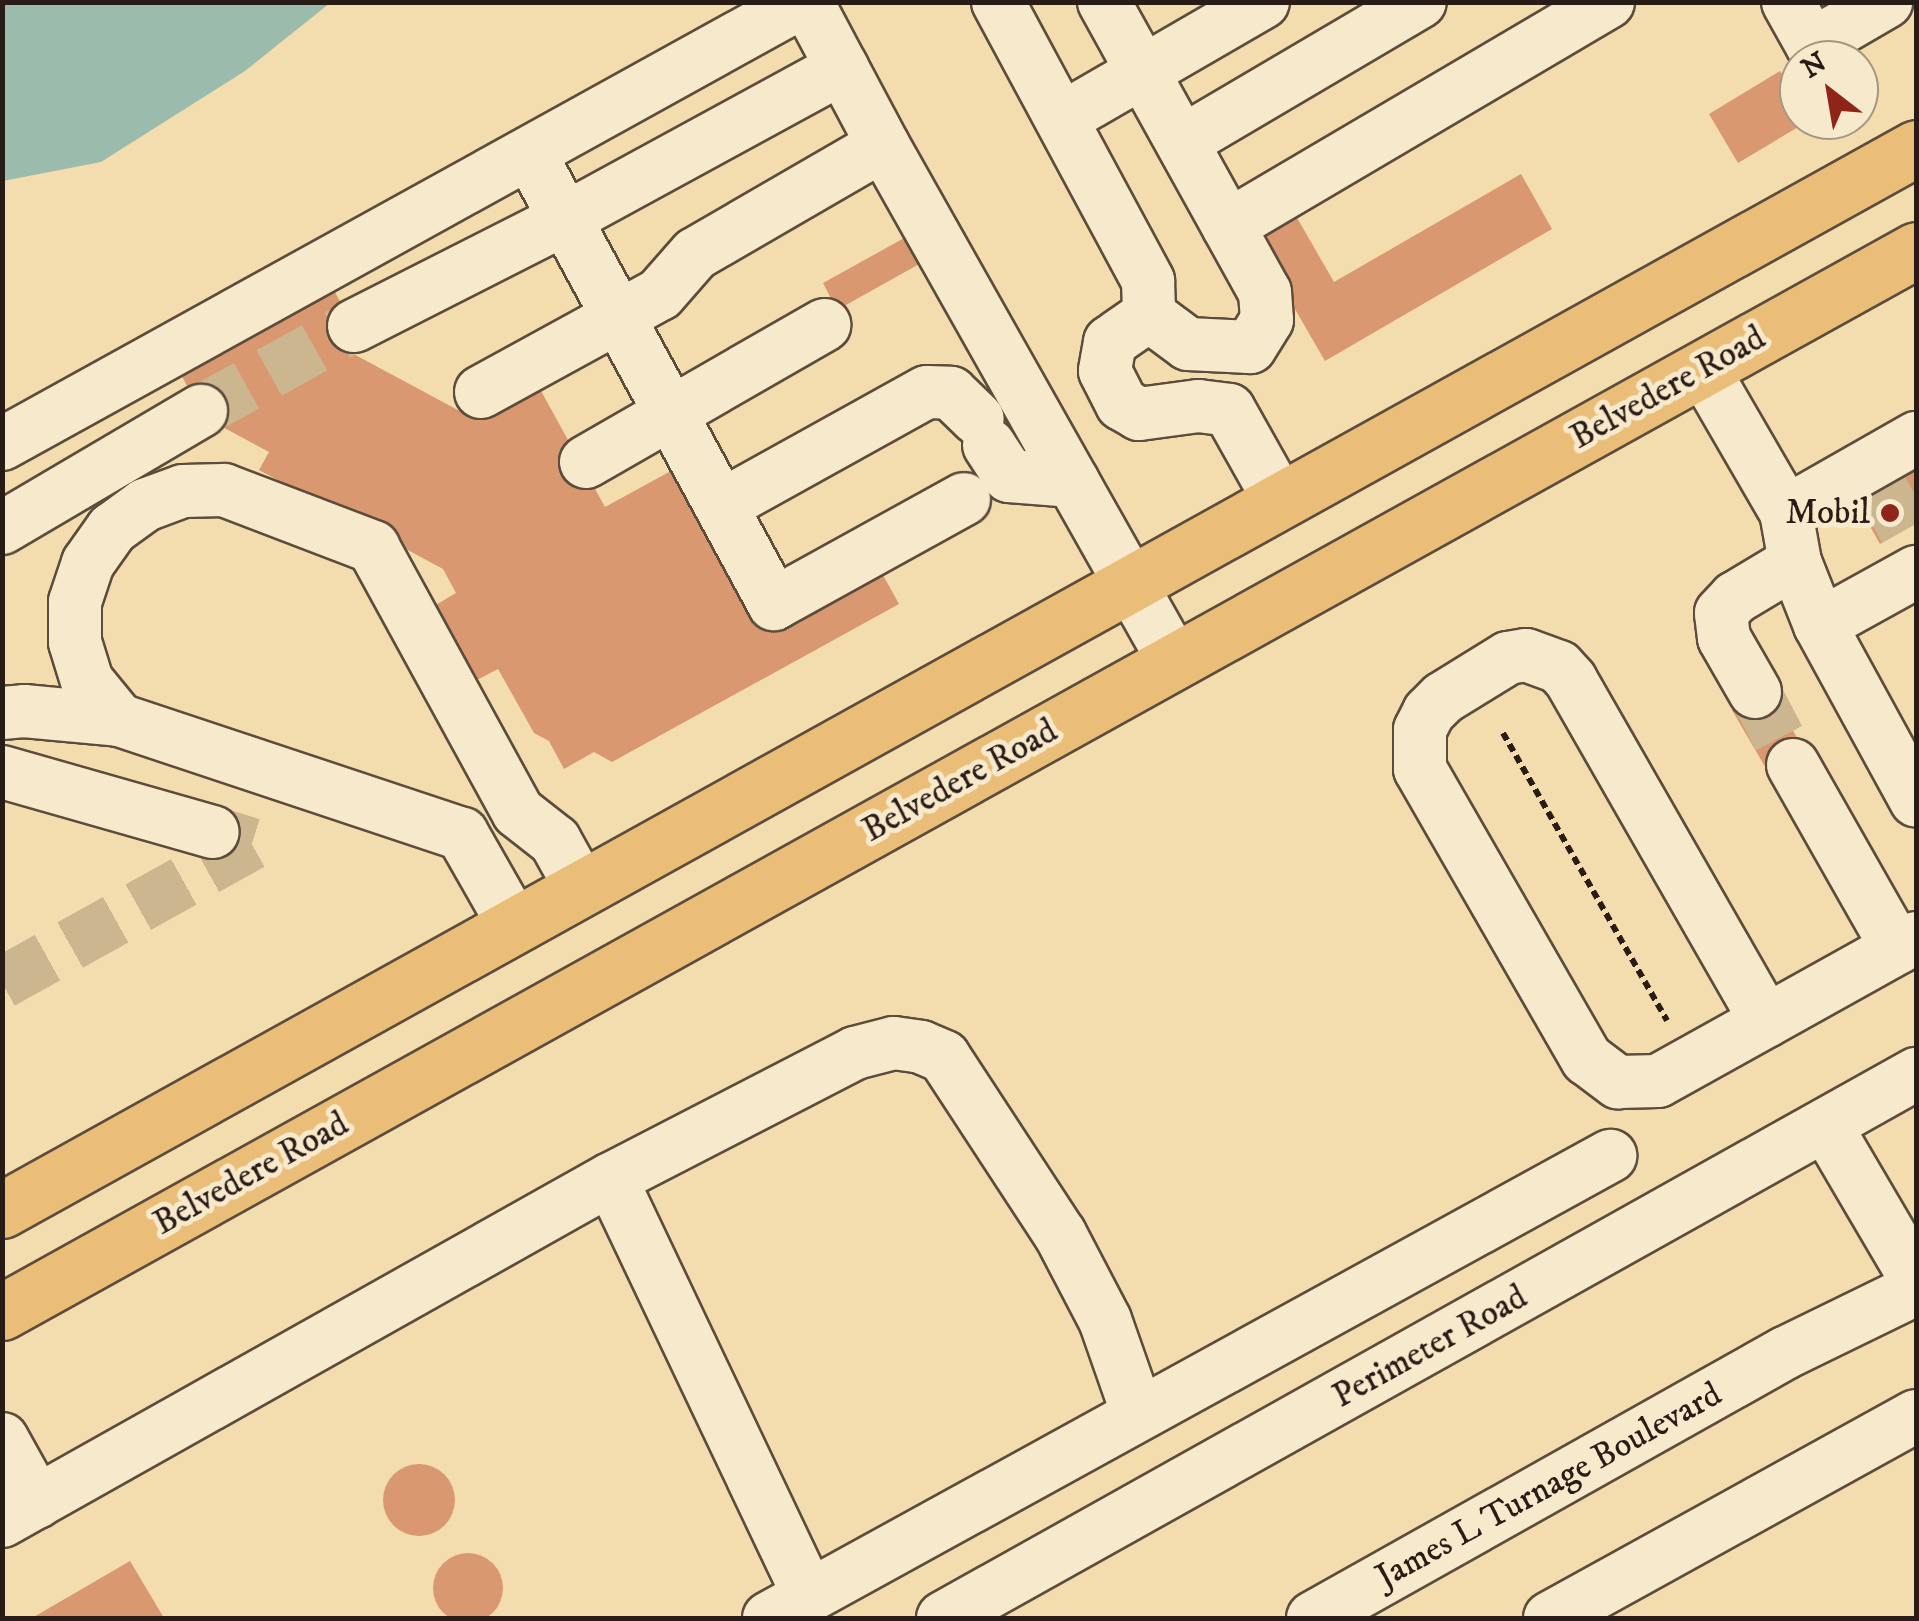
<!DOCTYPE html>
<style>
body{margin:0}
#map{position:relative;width:1919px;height:1621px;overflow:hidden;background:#f3ddaf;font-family:"IM FELL DW Pica",serif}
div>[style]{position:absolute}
.water>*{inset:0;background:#9bbcac}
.building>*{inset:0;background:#d99870}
.round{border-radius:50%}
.minor-tunnel>*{height:52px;margin-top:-26px;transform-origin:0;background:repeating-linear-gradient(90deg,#cbb690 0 52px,transparent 0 78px)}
.path>*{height:6px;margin-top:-3px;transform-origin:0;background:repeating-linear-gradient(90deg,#291b15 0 8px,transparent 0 13px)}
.roads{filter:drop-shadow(2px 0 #5c4c3c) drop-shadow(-2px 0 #5c4c3c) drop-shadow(0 2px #5c4c3c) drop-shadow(0 -2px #5c4c3c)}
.minor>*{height:52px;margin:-26px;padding:0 26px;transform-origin:26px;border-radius:26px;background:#f7e9cb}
.major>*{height:55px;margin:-27.5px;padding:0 27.5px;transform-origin:27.5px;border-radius:27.5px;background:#eabe78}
.dots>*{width:28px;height:28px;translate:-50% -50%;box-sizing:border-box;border:5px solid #f7e9cb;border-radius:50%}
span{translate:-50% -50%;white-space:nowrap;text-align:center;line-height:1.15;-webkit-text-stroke:10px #f7e9cb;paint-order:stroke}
.street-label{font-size:35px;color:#291b15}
.poi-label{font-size:35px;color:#291b15}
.right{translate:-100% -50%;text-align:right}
.frame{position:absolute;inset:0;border:5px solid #291b15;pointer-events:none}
.north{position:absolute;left:1779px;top:40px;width:100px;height:100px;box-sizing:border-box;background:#f7e9cb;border:2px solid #a59782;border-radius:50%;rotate:329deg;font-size:28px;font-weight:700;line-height:40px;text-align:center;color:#291b15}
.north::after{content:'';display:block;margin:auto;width:35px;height:45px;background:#8f2418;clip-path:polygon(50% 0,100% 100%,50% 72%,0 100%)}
</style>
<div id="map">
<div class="water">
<div style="clip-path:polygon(3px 2px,330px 2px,330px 3px,245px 71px,101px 162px,3px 181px)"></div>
</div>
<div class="building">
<div style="clip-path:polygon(1780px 71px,1799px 102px,1799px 120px,1810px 120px,1738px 163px,1709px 114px)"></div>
<div style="clip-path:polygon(1521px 174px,1552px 229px,1325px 361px,1255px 240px,1296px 216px,1334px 282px)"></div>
<div style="clip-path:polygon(915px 232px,930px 258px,837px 310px,823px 283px)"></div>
<div style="clip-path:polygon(331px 285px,358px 334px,348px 351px,469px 416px,535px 380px,605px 507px,680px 466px,769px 626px,878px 566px,899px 604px,612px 762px,594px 752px,564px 769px,549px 741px,534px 733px,498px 669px,475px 681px,434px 606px,456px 593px,443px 569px,259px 470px,269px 452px,204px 417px,178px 369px)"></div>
<div style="clip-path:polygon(1916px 470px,1916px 523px,1880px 544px,1857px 503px)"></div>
<div style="clip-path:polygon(1767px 685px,1808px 757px,1771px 777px,1732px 710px)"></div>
<div class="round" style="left:383px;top:1464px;width:72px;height:72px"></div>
<div class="round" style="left:433px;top:1553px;width:70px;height:70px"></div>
<div style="clip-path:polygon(130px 1561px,164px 1618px,32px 1618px)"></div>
</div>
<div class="minor-tunnel">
<div style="left:201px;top:411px;width:175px;rotate:-29.1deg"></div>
<div style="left:1882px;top:489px;width:47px;rotate:60.7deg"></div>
<div style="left:1755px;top:692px;width:82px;rotate:62.5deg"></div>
<div style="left:2px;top:983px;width:286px;rotate:-29.1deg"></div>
<div style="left:252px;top:844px;width:41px;rotate:-162.9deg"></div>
</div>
<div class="path">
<div style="left:1503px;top:733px;width:331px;rotate:60.3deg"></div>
</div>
<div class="roads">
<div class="minor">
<div style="left:807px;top:2px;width:162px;rotate:62deg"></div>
<div style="left:883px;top:145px;width:592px;rotate:60.58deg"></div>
<div style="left:998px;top:2px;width:317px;rotate:61.7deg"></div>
<div style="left:1148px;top:281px;width:34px;rotate:88deg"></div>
<div style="left:1104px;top:2px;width:332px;rotate:61deg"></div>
<div style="left:1265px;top:292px;width:28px;rotate:86deg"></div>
<div style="left:1267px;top:320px;width:32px;rotate:122deg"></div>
<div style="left:1250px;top:347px;width:62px;rotate:-177.2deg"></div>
<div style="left:1188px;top:344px;width:49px;rotate:-143.4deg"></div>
<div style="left:1788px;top:2px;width:49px;rotate:60.8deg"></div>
<div style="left:1812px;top:45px;width:86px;rotate:-30.2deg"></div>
<div style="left:1063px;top:118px;width:231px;rotate:-30.1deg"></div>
<div style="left:1182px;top:142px;width:276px;rotate:-30.5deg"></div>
<div style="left:530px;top:154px;width:512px;rotate:61.53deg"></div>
<div style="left:774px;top:604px;width:217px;rotate:-28.9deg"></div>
<div style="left:1228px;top:226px;width:441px;rotate:-30.5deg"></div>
<div style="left:1149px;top:315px;width:47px;rotate:145.3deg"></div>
<div style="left:1110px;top:342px;width:29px;rotate:100deg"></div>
<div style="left:1105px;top:371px;width:37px;rotate:63deg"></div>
<div style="left:1122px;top:404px;width:20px;rotate:30deg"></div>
<div style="left:1139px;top:414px;width:60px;rotate:-7.7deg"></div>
<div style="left:1198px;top:406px;width:31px;rotate:7deg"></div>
<div style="left:1229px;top:410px;width:104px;rotate:60.7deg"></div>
<div style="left:354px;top:326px;width:234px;rotate:-26.9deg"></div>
<div style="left:563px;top:220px;width:318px;rotate:-28.6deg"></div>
<div style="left:1703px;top:369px;width:165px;rotate:59.9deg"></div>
<div style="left:1786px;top:512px;width:51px;rotate:79.8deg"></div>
<div style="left:1795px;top:562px;width:68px;rotate:68.4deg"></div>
<div style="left:1820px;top:625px;width:200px;rotate:61.3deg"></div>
<div style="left:481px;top:392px;width:204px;rotate:-28.7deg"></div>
<div style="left:660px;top:294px;width:53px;rotate:-48.8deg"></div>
<div style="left:695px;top:254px;width:217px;rotate:-30.1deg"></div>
<div style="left:2px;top:444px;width:914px;rotate:-28.92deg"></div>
<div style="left:989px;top:445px;width:37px;rotate:57deg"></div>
<div style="left:1009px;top:476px;width:64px;rotate:4.5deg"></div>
<div style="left:586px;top:462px;width:275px;rotate:-29.9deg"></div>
<div style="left:721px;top:506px;width:235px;rotate:-29deg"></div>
<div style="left:927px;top:392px;width:24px;rotate:2deg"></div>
<div style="left:951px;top:393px;width:37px;rotate:44deg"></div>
<div style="left:1786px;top:512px;width:150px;rotate:-29.6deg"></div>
<div style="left:2px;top:528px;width:231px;rotate:-30.5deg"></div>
<div style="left:1820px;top:625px;width:110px;rotate:-28.9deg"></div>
<div style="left:1755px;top:692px;width:62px;rotate:-119.9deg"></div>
<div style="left:1724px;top:638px;width:25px;rotate:-97deg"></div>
<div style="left:1721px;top:613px;width:21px;rotate:-47deg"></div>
<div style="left:1735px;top:598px;width:70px;rotate:-31deg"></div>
<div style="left:2px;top:713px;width:22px;rotate:-5deg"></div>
<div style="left:24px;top:711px;width:95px;rotate:5.4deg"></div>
<div style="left:1793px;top:765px;width:210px;rotate:60.4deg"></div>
<div style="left:2px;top:772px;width:219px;rotate:15.9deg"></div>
<div style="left:514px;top:925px;width:105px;rotate:-119.7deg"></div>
<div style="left:462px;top:834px;width:361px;rotate:-161.6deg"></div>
<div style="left:119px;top:720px;width:50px;rotate:-129.4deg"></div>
<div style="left:87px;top:681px;width:41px;rotate:-107.1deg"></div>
<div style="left:75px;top:642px;width:40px;rotate:-90deg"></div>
<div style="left:75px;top:602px;width:41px;rotate:-71.6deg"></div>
<div style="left:88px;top:563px;width:42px;rotate:-54.8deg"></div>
<div style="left:112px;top:529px;width:41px;rotate:-36deg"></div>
<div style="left:145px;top:505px;width:40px;rotate:-20.2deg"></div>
<div style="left:183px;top:491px;width:41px;rotate:-1.4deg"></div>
<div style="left:224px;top:490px;width:160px;rotate:20.9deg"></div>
<div style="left:373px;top:547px;width:302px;rotate:61.3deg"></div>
<div style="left:518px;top:812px;width:47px;rotate:38.1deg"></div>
<div style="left:555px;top:841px;width:54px;rotate:61deg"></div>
<div style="left:1766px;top:1021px;width:393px;rotate:-119.8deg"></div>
<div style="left:1571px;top:680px;width:18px;rotate:-133deg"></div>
<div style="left:1559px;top:667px;width:35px;rotate:-160deg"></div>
<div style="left:1526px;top:655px;width:18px;rotate:171deg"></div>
<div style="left:1508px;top:658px;width:76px;rotate:148.4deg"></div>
<div style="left:1443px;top:698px;width:20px;rotate:135deg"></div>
<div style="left:1429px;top:712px;width:20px;rotate:117deg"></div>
<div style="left:1420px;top:730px;width:39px;rotate:90deg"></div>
<div style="left:1420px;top:769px;width:335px;rotate:60.1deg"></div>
<div style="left:1587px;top:1059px;width:39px;rotate:37deg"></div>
<div style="left:1618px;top:1082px;width:40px;rotate:-1.4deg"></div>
<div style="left:1658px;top:1081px;width:124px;rotate:-29.1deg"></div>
<div style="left:1766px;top:1021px;width:150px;rotate:-29.1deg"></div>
<div style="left:1897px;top:948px;width:21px;rotate:-28deg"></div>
<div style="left:1826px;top:1126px;width:160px;rotate:59.6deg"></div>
<div style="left:611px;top:1179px;width:275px;rotate:-27.3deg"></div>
<div style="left:855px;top:1053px;width:40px;rotate:-14.4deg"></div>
<div style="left:894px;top:1043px;width:27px;rotate:8deg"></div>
<div style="left:921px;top:1047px;width:25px;rotate:23deg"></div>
<div style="left:944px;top:1057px;width:212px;rotate:56.8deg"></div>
<div style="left:1060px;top:1234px;width:97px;rotate:62.4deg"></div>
<div style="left:1105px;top:1320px;width:100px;rotate:70.7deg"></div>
<div style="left:2px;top:1439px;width:72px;rotate:60.9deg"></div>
<div style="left:2px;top:1521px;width:698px;rotate:-29.32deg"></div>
<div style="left:611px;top:1179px;width:462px;rotate:64.6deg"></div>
<div style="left:769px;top:1618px;width:960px;rotate:-28.78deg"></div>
<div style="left:943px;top:1618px;width:1115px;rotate:-29.21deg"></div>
<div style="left:1313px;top:1618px;width:541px;rotate:-29.31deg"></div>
<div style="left:1785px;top:1353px;width:146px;rotate:-26deg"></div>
<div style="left:1550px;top:1618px;width:418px;rotate:-28.9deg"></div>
</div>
<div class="major">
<div style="left:2px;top:1210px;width:2189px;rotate:-29.02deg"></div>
<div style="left:2px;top:1312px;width:2189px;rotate:-29.02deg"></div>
</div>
</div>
<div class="dots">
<div style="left:1890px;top:513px;background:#8f2418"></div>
</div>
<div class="street-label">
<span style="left:1668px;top:388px;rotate:-29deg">Belvedere Road</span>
<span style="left:960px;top:781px;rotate:-29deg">Belvedere Road</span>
<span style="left:251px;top:1174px;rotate:-29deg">Belvedere Road</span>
<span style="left:1430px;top:1347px;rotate:-29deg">Perimeter Road</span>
<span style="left:1549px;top:1486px;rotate:-29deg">James L Turnage Boulevard</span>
</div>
<div class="poi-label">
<span class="right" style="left:1870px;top:513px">Mobil</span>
</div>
<div class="frame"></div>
<div class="north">N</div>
</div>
